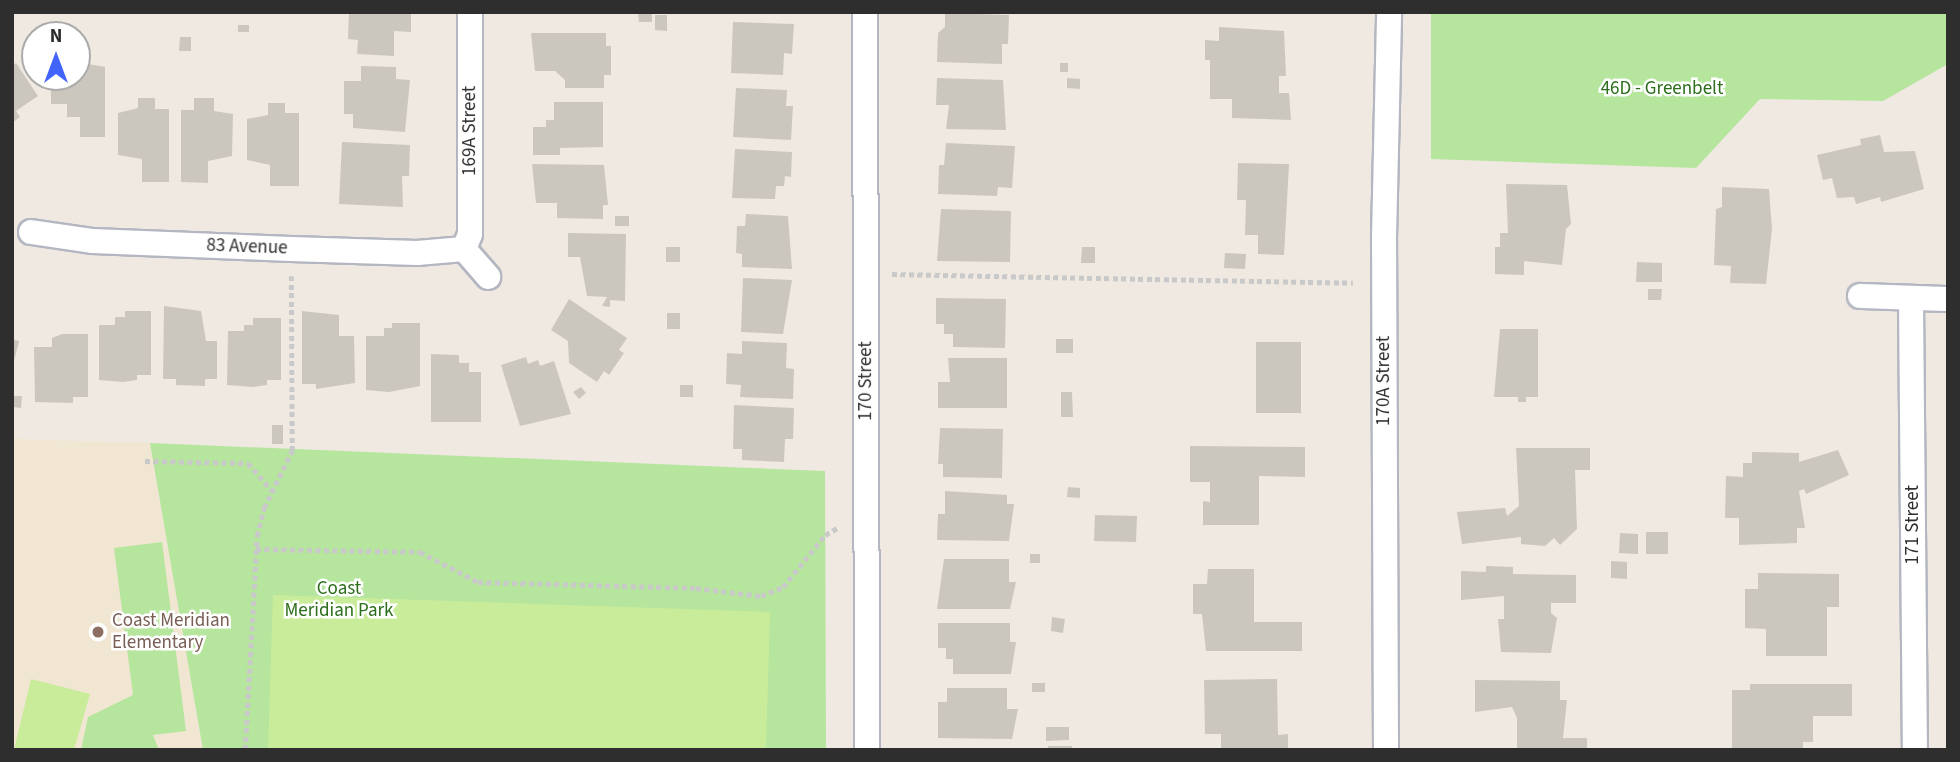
<!DOCTYPE html>
<style>
body{margin:0}
#map{position:relative;width:1960px;height:762px;overflow:hidden;background:#efe9e1;font-family:"Source Sans 3",sans-serif}
div>[style]{position:absolute}
.education>*{inset:0;background:#f0e6d1}
.green>*{inset:0;background:#b6e59e}
.pitch>*{inset:0;background:#c9ec9a}
.building>*{inset:0;background:#cbc7bf}
.path>*{height:4.5px;margin-top:-2.25px;transform-origin:0;background:repeating-linear-gradient(90deg,#c9c9c9 0 5px,transparent 0 8.5px)}
.roads{filter:drop-shadow(2px 0 #b4b7c1) drop-shadow(-2px 0 #b4b7c1) drop-shadow(0 2px #b4b7c1) drop-shadow(0 -2px #b4b7c1)}
.minor>*{height:24px;margin:-12px;padding:0 12px;transform-origin:12px;border-radius:12px;background:#fff}
.dots>*{width:19px;height:19px;translate:-50% -50%;box-sizing:border-box;border:4px solid #fff;border-radius:50%}
span{translate:-50% -50%;white-space:nowrap;text-align:center;line-height:1.15;-webkit-text-stroke:5px #fff;paint-order:stroke}
.park-label{font-size:19px;color:#2c6e1b}
.street-label{font-size:19px;color:#2e2e2e}
.education-label{font-size:19px;color:#785e54}
.left{translate:0 -50%;text-align:left}
.frame{position:absolute;inset:0;border:14px solid #2e2e2e;pointer-events:none}
.north{position:absolute;left:21px;top:21px;width:70px;height:70px;box-sizing:border-box;background:#fff;border:2px solid #ababab;border-radius:50%;rotate:0deg;font-size:19px;font-weight:700;line-height:28px;text-align:center;color:#2e2e2e}
.north::after{content:'';display:block;margin:auto;width:24px;height:32px;background:#4264fb;clip-path:polygon(50% 0,100% 100%,50% 72%,0 100%)}
</style>
<div id="map">
<div class="education">
<div style="clip-path:polygon(12px 439px,150px 443px,203px 750px,12px 750px)"></div>
</div>
<div class="green">
<div style="clip-path:polygon(1431px 12px,1948px 12px,1948px 64px,1883px 101px,1760px 99px,1696px 168px,1431px 159px)"></div>
<div style="clip-path:polygon(150px 443px,825px 471px,826px 750px,203px 750px)"></div>
<div style="clip-path:polygon(162px 542px,186px 731px,153px 735px,159px 750px,81px 750px,88px 717px,133px 695px,114px 548px)"></div>
</div>
<div class="pitch">
<div style="clip-path:polygon(273px 595px,770px 612px,766px 750px,268px 750px)"></div>
<div style="clip-path:polygon(31px 679px,90px 694px,74px 750px,14px 750px)"></div>
</div>
<div class="building">
<div style="clip-path:polygon(349px 12px,411px 12px,411px 32px,394px 31px,394px 56px,357px 54px,358px 40px,348px 39px)"></div>
<div style="clip-path:polygon(638px 12px,652px 12px,652px 22px,639px 22px)"></div>
<div style="clip-path:polygon(945px 13px,1009px 15px,1008px 44px,1002px 44px,1002px 64px,937px 62px,938px 33px,945px 27px)"></div>
<div style="clip-path:polygon(655px 15px,667px 15px,667px 31px,655px 30px)"></div>
<div style="clip-path:polygon(733px 22px,794px 24px,792px 54px,784px 53px,783px 75px,731px 73px)"></div>
<div style="clip-path:polygon(238px 25px,249px 25px,249px 32px,238px 32px)"></div>
<div style="clip-path:polygon(1219px 27px,1284px 31px,1286px 76px,1279px 76px,1279px 93px,1289px 93px,1291px 120px,1232px 118px,1232px 99px,1210px 99px,1210px 60px,1205px 60px,1205px 40px,1219px 41px)"></div>
<div style="clip-path:polygon(531px 33px,606px 33px,606px 46px,611px 46px,611px 75px,604px 75px,604px 88px,565px 88px,565px 80px,555px 71px,535px 71px)"></div>
<div style="clip-path:polygon(180px 37px,191px 37px,191px 51px,179px 51px)"></div>
<div style="clip-path:polygon(77px 62px,105px 67px,105px 137px,80px 137px,80px 117px,67px 117px,67px 104px,51px 104px,51px 77px,77px 77px)"></div>
<div style="clip-path:polygon(16px 63px,38px 96px,16px 111px,20px 117px,12px 123px,12px 66px)"></div>
<div style="clip-path:polygon(1060px 63px,1068px 63px,1068px 72px,1060px 72px)"></div>
<div style="clip-path:polygon(361px 66px,396px 67px,396px 79px,410px 80px,405px 132px,353px 128px,353px 114px,344px 114px,344px 81px,361px 81px)"></div>
<div style="clip-path:polygon(937px 78px,1003px 80px,1006px 130px,946px 129px,949px 105px,936px 105px)"></div>
<div style="clip-path:polygon(1067px 78px,1080px 79px,1080px 89px,1067px 88px)"></div>
<div style="clip-path:polygon(736px 88px,787px 90px,786px 106px,793px 106px,791px 140px,733px 137px)"></div>
<div style="clip-path:polygon(138px 98px,155px 98px,155px 109px,169px 109px,169px 182px,142px 182px,142px 159px,118px 155px,118px 113px,138px 108px)"></div>
<div style="clip-path:polygon(194px 98px,214px 98px,214px 111px,233px 114px,232px 156px,208px 161px,208px 183px,181px 182px,181px 110px,194px 110px)"></div>
<div style="clip-path:polygon(554px 102px,603px 102px,603px 147px,560px 148px,560px 155px,533px 155px,533px 127px,546px 127px,546px 120px,554px 120px)"></div>
<div style="clip-path:polygon(268px 103px,285px 103px,285px 113px,299px 113px,299px 186px,270px 186px,270px 165px,247px 160px,247px 119px,268px 115px)"></div>
<div style="clip-path:polygon(1880px 135px,1884px 152px,1915px 151px,1924px 189px,1881px 202px,1880px 197px,1856px 204px,1854px 197px,1837px 198px,1832px 178px,1823px 180px,1817px 155px,1861px 145px,1860px 139px)"></div>
<div style="clip-path:polygon(342px 142px,410px 145px,409px 176px,402px 176px,403px 207px,339px 204px)"></div>
<div style="clip-path:polygon(946px 143px,1015px 146px,1012px 188px,998px 187px,997px 196px,938px 194px,939px 165px,944px 165px)"></div>
<div style="clip-path:polygon(735px 149px,792px 152px,791px 177px,785px 176px,784px 186px,776px 186px,775px 199px,732px 198px)"></div>
<div style="clip-path:polygon(1238px 163px,1289px 164px,1284px 255px,1258px 254px,1258px 235px,1245px 235px,1246px 200px,1237px 200px)"></div>
<div style="clip-path:polygon(532px 164px,604px 165px,608px 205px,603px 205px,603px 219px,557px 218px,557px 203px,536px 203px)"></div>
<div style="clip-path:polygon(1506px 184px,1567px 185px,1571px 224px,1566px 229px,1562px 265px,1524px 261px,1524px 275px,1495px 274px,1495px 247px,1500px 247px,1500px 233px,1508px 233px)"></div>
<div style="clip-path:polygon(1722px 187px,1769px 189px,1772px 229px,1766px 284px,1730px 283px,1731px 266px,1714px 265px,1716px 209px,1722px 207px)"></div>
<div style="clip-path:polygon(941px 209px,1011px 211px,1010px 262px,937px 261px)"></div>
<div style="clip-path:polygon(746px 214px,788px 216px,792px 269px,742px 267px,742px 254px,736px 253px,737px 226px,745px 226px)"></div>
<div style="clip-path:polygon(615px 216px,629px 216px,629px 226px,615px 226px)"></div>
<div style="clip-path:polygon(568px 233px,626px 234px,625px 301px,610px 300px,610px 307px,602px 306px,607px 297px,587px 296px,580px 257px,568px 257px)"></div>
<div style="clip-path:polygon(666px 247px,680px 247px,680px 262px,666px 262px)"></div>
<div style="clip-path:polygon(1082px 247px,1095px 247px,1095px 263px,1081px 263px)"></div>
<div style="clip-path:polygon(1225px 253px,1246px 254px,1245px 269px,1224px 268px)"></div>
<div style="clip-path:polygon(1637px 262px,1662px 263px,1662px 282px,1636px 282px)"></div>
<div style="clip-path:polygon(743px 278px,792px 280px,783px 334px,741px 332px)"></div>
<div style="clip-path:polygon(1648px 289px,1662px 289px,1661px 300px,1648px 300px)"></div>
<div style="clip-path:polygon(936px 298px,1006px 299px,1005px 348px,953px 347px,953px 334px,944px 334px,944px 324px,936px 324px)"></div>
<div style="clip-path:polygon(569px 299px,627px 338px,619px 350px,624px 353px,609px 375px,604px 371px,597px 382px,569px 363px,568px 341px,551px 330px)"></div>
<div style="clip-path:polygon(164px 306px,201px 311px,206px 341px,217px 341px,217px 379px,205px 379px,205px 386px,176px 385px,176px 379px,163px 379px)"></div>
<div style="clip-path:polygon(125px 311px,151px 311px,151px 375px,137px 375px,137px 380px,123px 382px,99px 380px,99px 325px,115px 325px,115px 317px,125px 317px)"></div>
<div style="clip-path:polygon(302px 311px,339px 315px,339px 336px,354px 336px,355px 383px,316px 389px,316px 384px,302px 384px)"></div>
<div style="clip-path:polygon(667px 313px,680px 313px,680px 329px,667px 329px)"></div>
<div style="clip-path:polygon(253px 318px,281px 318px,281px 380px,267px 380px,267px 385px,253px 387px,227px 385px,228px 331px,244px 331px,244px 325px,253px 325px)"></div>
<div style="clip-path:polygon(392px 323px,420px 323px,420px 386px,389px 392px,366px 390px,366px 336px,384px 336px,384px 328px,392px 328px)"></div>
<div style="clip-path:polygon(1500px 329px,1538px 329px,1538px 397px,1526px 397px,1526px 402px,1518px 402px,1518px 397px,1494px 397px)"></div>
<div style="clip-path:polygon(62px 334px,88px 334px,88px 397px,73px 397px,73px 403px,35px 402px,34px 347px,52px 347px,52px 338px)"></div>
<div style="clip-path:polygon(12px 339px,19px 341px,13px 365px,12px 365px)"></div>
<div style="clip-path:polygon(1056px 339px,1073px 339px,1073px 353px,1056px 353px)"></div>
<div style="clip-path:polygon(742px 341px,787px 343px,786px 368px,794px 369px,793px 399px,740px 397px,741px 385px,726px 384px,727px 353px,742px 354px)"></div>
<div style="clip-path:polygon(1256px 342px,1301px 342px,1301px 413px,1256px 413px)"></div>
<div style="clip-path:polygon(431px 354px,459px 355px,459px 363px,469px 363px,469px 372px,481px 372px,481px 422px,431px 422px)"></div>
<div style="clip-path:polygon(526px 357px,528px 364px,538px 360px,540px 366px,554px 361px,571px 414px,520px 426px,501px 365px)"></div>
<div style="clip-path:polygon(948px 358px,1007px 358px,1007px 408px,938px 408px,938px 382px,950px 382px)"></div>
<div style="clip-path:polygon(680px 385px,693px 385px,693px 397px,680px 397px)"></div>
<div style="clip-path:polygon(581px 387px,586px 393px,579px 399px,573px 392px)"></div>
<div style="clip-path:polygon(1061px 392px,1072px 392px,1073px 417px,1061px 417px)"></div>
<div style="clip-path:polygon(14px 396px,22px 396px,21px 408px,13px 407px)"></div>
<div style="clip-path:polygon(734px 405px,794px 408px,793px 439px,785px 439px,784px 462px,742px 460px,742px 449px,733px 449px)"></div>
<div style="clip-path:polygon(272px 425px,283px 425px,283px 444px,272px 444px)"></div>
<div style="clip-path:polygon(940px 428px,1003px 429px,1002px 478px,943px 477px,943px 464px,938px 464px)"></div>
<div style="clip-path:polygon(1190px 446px,1305px 447px,1305px 477px,1259px 476px,1259px 525px,1203px 525px,1203px 501px,1210px 502px,1210px 482px,1190px 482px)"></div>
<div style="clip-path:polygon(1516px 448px,1590px 448px,1590px 470px,1575px 470px,1577px 529px,1560px 545px,1554px 538px,1545px 546px,1521px 544px,1521px 537px,1462px 544px,1457px 512px,1505px 508px,1507px 516px,1519px 506px)"></div>
<div style="clip-path:polygon(1838px 450px,1849px 475px,1806px 494px,1804px 489px,1799px 491px,1805px 528px,1797px 528px,1797px 543px,1739px 545px,1739px 518px,1725px 518px,1726px 476px,1743px 477px,1743px 463px,1752px 463px,1752px 452px,1799px 453px,1799px 462px)"></div>
<div style="clip-path:polygon(1068px 487px,1080px 488px,1080px 498px,1067px 497px)"></div>
<div style="clip-path:polygon(945px 491px,1007px 495px,1007px 504px,1014px 504px,1009px 541px,937px 540px,938px 514px,945px 514px)"></div>
<div style="clip-path:polygon(1095px 515px,1137px 516px,1136px 542px,1094px 541px)"></div>
<div style="clip-path:polygon(1646px 532px,1668px 532px,1668px 554px,1646px 554px)"></div>
<div style="clip-path:polygon(1620px 533px,1638px 534px,1638px 554px,1619px 553px)"></div>
<div style="clip-path:polygon(1030px 554px,1040px 554px,1040px 563px,1030px 563px)"></div>
<div style="clip-path:polygon(944px 559px,1009px 559px,1009px 582px,1016px 582px,1010px 609px,937px 609px)"></div>
<div style="clip-path:polygon(1611px 561px,1627px 562px,1627px 579px,1611px 578px)"></div>
<div style="clip-path:polygon(1486px 566px,1513px 567px,1513px 574px,1576px 575px,1576px 603px,1551px 603px,1551px 613px,1557px 618px,1551px 653px,1501px 652px,1498px 619px,1504px 619px,1504px 596px,1461px 600px,1461px 571px,1486px 572px)"></div>
<div style="clip-path:polygon(1208px 569px,1254px 569px,1254px 622px,1302px 622px,1302px 651px,1206px 651px,1202px 614px,1193px 614px,1193px 584px,1207px 584px)"></div>
<div style="clip-path:polygon(1758px 573px,1839px 574px,1839px 607px,1827px 607px,1827px 656px,1766px 656px,1766px 629px,1745px 628px,1745px 589px,1758px 589px)"></div>
<div style="clip-path:polygon(1052px 617px,1065px 619px,1063px 633px,1051px 631px)"></div>
<div style="clip-path:polygon(938px 623px,1010px 623px,1010px 642px,1016px 642px,1011px 674px,953px 674px,953px 659px,946px 659px,946px 648px,938px 648px)"></div>
<div style="clip-path:polygon(1277px 679px,1278px 735px,1288px 734px,1288px 750px,1221px 750px,1221px 734px,1205px 734px,1204px 680px)"></div>
<div style="clip-path:polygon(1475px 680px,1560px 681px,1560px 700px,1567px 700px,1563px 738px,1587px 738px,1587px 750px,1517px 750px,1517px 718px,1512px 707px,1475px 712px)"></div>
<div style="clip-path:polygon(1032px 683px,1045px 683px,1045px 692px,1032px 692px)"></div>
<div style="clip-path:polygon(1750px 684px,1852px 684px,1852px 716px,1813px 716px,1813px 742px,1803px 742px,1803px 750px,1732px 750px,1732px 690px,1750px 690px)"></div>
<div style="clip-path:polygon(947px 688px,1007px 688px,1007px 709px,1018px 709px,1012px 739px,938px 738px,938px 702px,947px 702px)"></div>
<div style="clip-path:polygon(1046px 727px,1069px 727px,1069px 740px,1046px 741px)"></div>
<div style="clip-path:polygon(1048px 746px,1072px 746px,1072px 750px,1048px 750px)"></div>
</div>
<div class="path">
<div style="left:892px;top:274px;width:461px;rotate:1.1deg"></div>
<div style="left:145px;top:461px;width:103px;rotate:1.1deg"></div>
<div style="left:248px;top:463px;width:35px;rotate:49deg"></div>
<div style="left:256px;top:549px;width:164px;rotate:1deg"></div>
<div style="left:420px;top:552px;width:65px;rotate:27.3deg"></div>
<div style="left:478px;top:582px;width:218px;rotate:1.6deg"></div>
<div style="left:696px;top:588px;width:65px;rotate:7deg"></div>
<div style="left:761px;top:596px;width:24px;rotate:-22deg"></div>
<div style="left:783px;top:587px;width:67px;rotate:-51.1deg"></div>
<div style="left:825px;top:535px;width:14px;rotate:-30deg"></div>
<div style="left:245px;top:750px;width:214px;rotate:-86.8deg"></div>
<div style="left:257px;top:536px;width:29px;rotate:-76deg"></div>
<div style="left:264px;top:508px;width:64px;rotate:-63.8deg"></div>
<div style="left:292px;top:451px;width:175px;rotate:-90.3deg"></div>
</div>
<div class="roads">
<div class="minor">
<div style="left:865px;top:12px;width:738px;rotate:89.84deg"></div>
<div style="left:31px;top:232px;width:63px;rotate:8.3deg"></div>
<div style="left:93px;top:241px;width:198px;rotate:2.3deg"></div>
<div style="left:291px;top:249px;width:126px;rotate:1.8deg"></div>
<div style="left:417px;top:253px;width:47px;rotate:-4.9deg"></div>
<div style="left:464px;top:249px;width:16px;rotate:-68deg"></div>
<div style="left:470px;top:234px;width:222px;rotate:-90deg"></div>
<div style="left:464px;top:249px;width:37px;rotate:49deg"></div>
<div style="left:1860px;top:296px;width:88px;rotate:2deg"></div>
<div style="left:1911px;top:300px;width:450px;rotate:89.5deg"></div>
<div style="left:1386px;top:750px;width:512px;rotate:-90.22deg"></div>
<div style="left:1384px;top:238px;width:226px;rotate:-88.7deg"></div>
</div>
</div>
<div class="dots">
<div style="left:98px;top:632px;background:#8d6e63"></div>
</div>
<div class="park-label">
<span style="left:1662px;top:89px">46D - Greenbelt</span>
<span style="left:339px;top:600px">Coast<br>Meridian Park</span>
</div>
<div class="street-label">
<span style="left:470px;top:131px;rotate:-90deg">169A Street</span>
<span style="left:247px;top:247px;rotate:2deg">83 Avenue</span>
<span style="left:866px;top:381px;rotate:-90deg">170 Street</span>
<span style="left:1384px;top:381px;rotate:-90deg">170A Street</span>
<span style="left:1913px;top:525px;rotate:-90deg">171 Street</span>
</div>
<div class="education-label">
<span class="left" style="left:112px;top:632px">Coast Meridian<br>Elementary</span>
</div>
<div class="frame"></div>
<div class="north">N</div>
</div>
